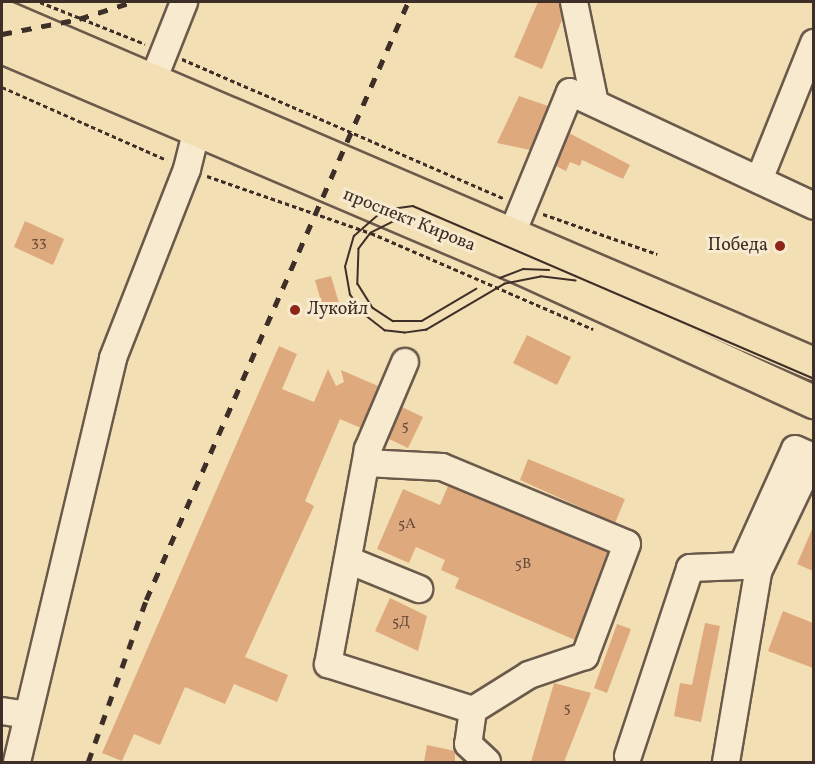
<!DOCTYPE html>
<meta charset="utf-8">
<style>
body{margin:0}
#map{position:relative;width:815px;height:764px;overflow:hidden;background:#f2dfb4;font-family:Vollkorn,serif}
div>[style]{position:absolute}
.building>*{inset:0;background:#dfa97e}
.path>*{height:3px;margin-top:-1.5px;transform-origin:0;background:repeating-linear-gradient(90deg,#3e2e28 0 4.5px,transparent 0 7.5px)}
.roads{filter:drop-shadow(2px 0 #6b5a4b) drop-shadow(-2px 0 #6b5a4b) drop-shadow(0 2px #6b5a4b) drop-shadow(0 -2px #6b5a4b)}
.minor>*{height:26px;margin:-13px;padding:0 13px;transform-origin:13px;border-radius:13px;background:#f7eace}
.major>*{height:32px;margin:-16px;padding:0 16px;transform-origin:16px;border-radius:16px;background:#f2dfb4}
.tram>*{height:1.5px;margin:-0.75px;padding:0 0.75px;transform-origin:0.75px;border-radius:0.75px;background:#3e2e28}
.rail>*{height:4.5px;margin-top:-2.25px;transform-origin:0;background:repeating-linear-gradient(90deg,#3e2e28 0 10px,transparent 0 20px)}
.dots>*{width:16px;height:16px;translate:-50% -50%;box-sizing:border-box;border:3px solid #f7eace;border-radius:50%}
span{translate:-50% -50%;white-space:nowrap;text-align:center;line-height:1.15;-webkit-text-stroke:6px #f7eace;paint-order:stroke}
.number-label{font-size:15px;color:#664d3e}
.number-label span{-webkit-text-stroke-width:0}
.street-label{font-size:18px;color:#3e2e28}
.poi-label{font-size:18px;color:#3e2e28}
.right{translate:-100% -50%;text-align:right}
.left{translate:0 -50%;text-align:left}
.frame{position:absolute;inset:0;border:3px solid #3e2e28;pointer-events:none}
</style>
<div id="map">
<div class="building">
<div style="clip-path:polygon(538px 2px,559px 2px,562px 20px,542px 69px,514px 57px)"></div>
<div style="clip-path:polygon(519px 96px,548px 106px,530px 150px,497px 143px)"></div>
<div style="clip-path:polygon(569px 133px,630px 165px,623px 179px,582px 160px,580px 166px,570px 162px,566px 171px,556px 166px)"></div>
<div style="clip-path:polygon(25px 221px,64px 239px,53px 265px,14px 247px)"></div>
<div style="clip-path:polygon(331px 276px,341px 310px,325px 315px,315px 280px)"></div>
<div style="clip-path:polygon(527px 335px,571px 357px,557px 385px,513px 363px)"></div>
<div style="clip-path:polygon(279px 346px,297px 354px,282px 389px,314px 402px,328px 369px,336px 386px,344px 382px,341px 370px,378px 386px,361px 428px,340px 419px,305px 501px,314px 506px,245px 657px,288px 675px,277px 702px,234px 684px,225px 704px,185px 687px,160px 745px,134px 734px,122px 761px,102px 753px)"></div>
<div style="clip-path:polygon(402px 407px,423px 417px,408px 448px,389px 439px)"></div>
<div style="clip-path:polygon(528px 459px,625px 499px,615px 523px,520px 480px)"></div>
<div style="clip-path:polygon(448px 486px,608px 552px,575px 640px,455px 588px,459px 578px,441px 570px,445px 560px,416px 547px,409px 563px,377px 549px,403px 489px,440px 505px)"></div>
<div style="clip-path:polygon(813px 527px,813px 571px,797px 564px)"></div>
<div style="clip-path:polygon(390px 598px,427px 616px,418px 651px,375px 631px)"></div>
<div style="clip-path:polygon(783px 611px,813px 623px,813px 668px,768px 651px)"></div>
<div style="clip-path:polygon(705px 623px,720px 626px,701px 722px,674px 716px,680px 683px,692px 685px)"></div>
<div style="clip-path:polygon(617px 624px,631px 629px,607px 693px,594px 688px)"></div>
<div style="clip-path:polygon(554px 683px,591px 693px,564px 762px,531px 762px)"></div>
<div style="clip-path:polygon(427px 745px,455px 751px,455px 762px,424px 762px)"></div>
</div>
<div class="path">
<div style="left:40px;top:2px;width:113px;rotate:21.8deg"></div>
<div style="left:182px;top:59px;width:350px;rotate:23.4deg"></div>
<div style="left:2px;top:87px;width:180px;rotate:23.9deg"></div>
<div style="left:207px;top:176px;width:174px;rotate:19.2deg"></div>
<div style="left:371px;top:233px;width:242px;rotate:23.4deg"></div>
<div style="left:543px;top:214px;width:121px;rotate:19.3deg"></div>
</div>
<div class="roads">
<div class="minor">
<div style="left:574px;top:2px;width:103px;rotate:78.3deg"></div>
<div style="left:152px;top:83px;width:87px;rotate:-68.4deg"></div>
<div style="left:759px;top:180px;width:148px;rotate:-68.1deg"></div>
<div style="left:513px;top:231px;width:150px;rotate:-67.7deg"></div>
<div style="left:570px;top:92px;width:269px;rotate:25deg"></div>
<div style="left:405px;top:362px;width:95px;rotate:113deg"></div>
<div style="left:368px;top:449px;width:219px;rotate:100.5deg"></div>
<div style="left:328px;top:664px;width:152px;rotate:17.6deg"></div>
<div style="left:366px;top:463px;width:76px;rotate:3deg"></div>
<div style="left:442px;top:467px;width:200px;rotate:22.6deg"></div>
<div style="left:627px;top:544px;width:120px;rotate:110.6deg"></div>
<div style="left:585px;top:656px;width:59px;rotate:161.3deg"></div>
<div style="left:529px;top:675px;width:66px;rotate:148deg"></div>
<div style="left:473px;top:710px;width:34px;rotate:98deg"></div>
<div style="left:468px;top:744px;width:26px;rotate:43deg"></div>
<div style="left:348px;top:560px;width:77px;rotate:22.2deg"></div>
<div style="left:2px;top:711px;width:25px;rotate:9deg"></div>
<div style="left:628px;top:756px;width:198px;rotate:-71.7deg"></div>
<div style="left:690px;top:568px;width:52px;rotate:-2.2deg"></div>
<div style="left:742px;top:566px;width:128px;rotate:-65.6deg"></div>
<div style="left:795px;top:449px;width:20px;rotate:24deg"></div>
<div style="left:17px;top:762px;width:415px;rotate:-76.6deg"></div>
<div style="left:113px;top:358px;width:203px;rotate:-68.6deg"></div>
<div style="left:187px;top:169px;width:38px;rotate:-76deg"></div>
<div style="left:726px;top:762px;width:193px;rotate:-80.4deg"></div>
<div style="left:758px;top:572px;width:130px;rotate:-64.4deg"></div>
</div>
<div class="major">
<div style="left:2px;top:16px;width:883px;rotate:23.2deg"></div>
<div style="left:2px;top:47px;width:566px;rotate:23.08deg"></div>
<div style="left:523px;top:269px;width:320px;rotate:24.6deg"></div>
</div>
</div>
<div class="tram">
<div style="left:409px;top:214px;width:42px;rotate:153.4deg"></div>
<div style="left:371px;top:233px;width:20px;rotate:127deg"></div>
<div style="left:359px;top:249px;width:35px;rotate:92deg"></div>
<div style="left:358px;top:284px;width:28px;rotate:58deg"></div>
<div style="left:373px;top:308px;width:24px;rotate:33deg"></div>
<div style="left:393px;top:321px;width:29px"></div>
<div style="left:422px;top:321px;width:63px;rotate:-30.7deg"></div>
<div style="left:500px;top:278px;width:25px;rotate:-21deg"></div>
<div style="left:523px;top:269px;width:26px;rotate:2deg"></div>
<div style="left:576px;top:281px;width:35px;rotate:-173deg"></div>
<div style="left:541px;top:277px;width:37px;rotate:169deg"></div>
<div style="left:505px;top:284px;width:91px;rotate:149.5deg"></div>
<div style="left:427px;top:330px;width:22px;rotate:172deg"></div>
<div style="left:405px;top:333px;width:20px;rotate:-174deg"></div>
<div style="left:385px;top:331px;width:28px;rotate:-142deg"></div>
<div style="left:363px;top:314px;width:23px;rotate:-124deg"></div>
<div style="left:350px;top:295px;width:28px;rotate:-100deg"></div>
<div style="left:345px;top:267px;width:32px;rotate:-74deg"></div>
<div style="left:354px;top:236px;width:40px;rotate:-41deg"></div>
<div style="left:384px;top:210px;width:29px;rotate:-8deg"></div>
<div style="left:413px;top:206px;width:437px;rotate:23.3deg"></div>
</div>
<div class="rail">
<div style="left:2px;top:34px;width:78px;rotate:-11deg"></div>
<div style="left:79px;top:19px;width:56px;rotate:-17.8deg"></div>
<div style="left:88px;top:762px;width:172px;rotate:-70.3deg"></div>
<div style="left:146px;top:600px;width:653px;rotate:-66.34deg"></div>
</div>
<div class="dots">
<div style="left:780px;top:246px;background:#8f2418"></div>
<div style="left:295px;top:310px;background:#8f2418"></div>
</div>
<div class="number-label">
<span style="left:39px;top:243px">33</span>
<span style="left:405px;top:427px">5</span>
<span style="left:407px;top:525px">5А</span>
<span style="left:523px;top:565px">5В</span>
<span style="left:401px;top:623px">5Д</span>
<span style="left:567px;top:709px">5</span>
</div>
<div class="street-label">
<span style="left:409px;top:221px;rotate:22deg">проспект Кирова</span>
</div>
<div class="poi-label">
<span class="right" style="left:768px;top:246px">Победа</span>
<span class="left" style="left:307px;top:310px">Лукойл</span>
</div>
<div class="frame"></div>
</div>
